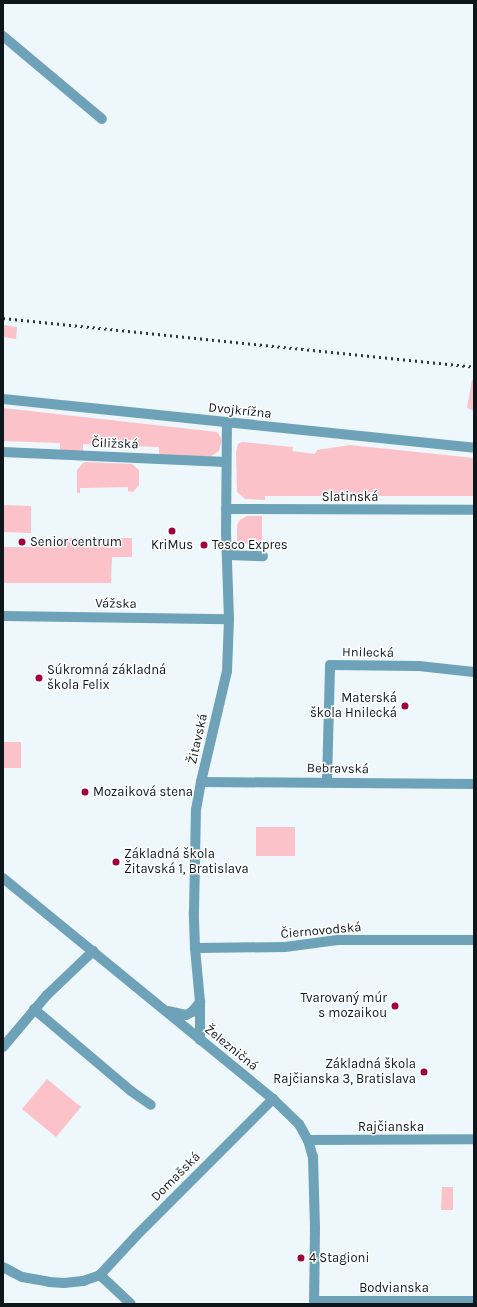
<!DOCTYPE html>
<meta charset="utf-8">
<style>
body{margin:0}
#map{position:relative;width:477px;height:1307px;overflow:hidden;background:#edf7fc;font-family:Karla,sans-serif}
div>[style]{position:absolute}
.green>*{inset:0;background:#fcc2c9}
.minor>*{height:10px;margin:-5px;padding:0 5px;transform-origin:5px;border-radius:5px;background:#6ea2b9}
.rail>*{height:3px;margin-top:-1.5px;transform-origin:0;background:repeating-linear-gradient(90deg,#2d363a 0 2px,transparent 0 6px)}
.dots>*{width:11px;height:11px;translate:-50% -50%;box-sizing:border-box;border:2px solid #fff;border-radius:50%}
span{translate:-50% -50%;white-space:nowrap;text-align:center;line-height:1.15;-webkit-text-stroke:3px #fff;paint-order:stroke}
.street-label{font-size:13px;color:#0d161a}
.poi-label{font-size:13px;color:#0d161a}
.left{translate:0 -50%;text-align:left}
.right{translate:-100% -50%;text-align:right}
.frame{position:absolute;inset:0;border:4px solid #0d161a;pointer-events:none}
</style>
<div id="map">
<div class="green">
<div style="clip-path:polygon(3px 325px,17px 327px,16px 339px,3px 337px)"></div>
<div style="clip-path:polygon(472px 380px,474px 381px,474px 411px,467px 408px)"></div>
<div style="clip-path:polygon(3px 408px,217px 432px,222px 439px,219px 451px,210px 457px,159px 455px,159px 447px,83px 444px,83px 452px,60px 451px,60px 443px,3px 441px)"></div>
<div style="clip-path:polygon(242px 442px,293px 447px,292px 451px,315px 454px,317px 450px,350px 445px,474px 458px,474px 496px,265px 496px,265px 500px,245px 499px,237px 492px,236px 452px,238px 444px)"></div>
<div style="clip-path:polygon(86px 462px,132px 464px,139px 470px,139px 485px,133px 492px,128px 491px,128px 487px,85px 488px,80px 488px,80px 493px,77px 493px,77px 470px,83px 463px)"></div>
<div style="clip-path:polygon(3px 505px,31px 506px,31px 533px,3px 532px)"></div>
<div style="clip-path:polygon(247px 516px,262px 516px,262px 543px,240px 544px,237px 541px,237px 525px,240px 520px)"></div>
<div style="clip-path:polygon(59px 538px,132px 538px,132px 557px,112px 557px,111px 583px,3px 583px,3px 547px,33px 547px)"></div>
<div style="clip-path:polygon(3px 742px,21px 742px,21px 768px,3px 768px)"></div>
<div style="clip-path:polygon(256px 827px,295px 827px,295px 856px,256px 856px)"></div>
<div style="clip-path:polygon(47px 1079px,81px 1107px,56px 1137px,22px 1109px)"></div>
<div style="clip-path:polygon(442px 1187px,453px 1187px,453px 1210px,441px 1210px)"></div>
</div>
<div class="minor">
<div style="left:3px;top:36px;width:129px;rotate:40deg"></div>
<div style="left:3px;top:399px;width:474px;rotate:5.9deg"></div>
<div style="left:3px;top:452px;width:223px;rotate:2.6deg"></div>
<div style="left:226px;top:509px;width:248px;rotate:0.2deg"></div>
<div style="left:228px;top:555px;width:35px;rotate:2deg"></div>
<div style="left:3px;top:616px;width:226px;rotate:0.8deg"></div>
<div style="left:201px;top:782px;width:273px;rotate:0.4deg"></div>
<div style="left:327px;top:782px;width:117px;rotate:-88.5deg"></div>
<div style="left:330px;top:665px;width:89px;rotate:0.6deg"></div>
<div style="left:419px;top:666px;width:55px;rotate:6.2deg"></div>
<div style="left:3px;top:878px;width:349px;rotate:39.3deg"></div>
<div style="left:273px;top:1099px;width:36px;rotate:44deg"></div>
<div style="left:299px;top:1124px;width:18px;rotate:61deg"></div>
<div style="left:308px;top:1140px;width:18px;rotate:74deg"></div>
<div style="left:313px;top:1157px;width:70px;rotate:88.4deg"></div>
<div style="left:315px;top:1227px;width:77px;rotate:90.7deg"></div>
<div style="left:195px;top:948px;width:90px;rotate:-0.6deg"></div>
<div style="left:285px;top:947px;width:53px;rotate:-7.5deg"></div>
<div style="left:338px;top:940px;width:136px"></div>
<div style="left:34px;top:1009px;width:127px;rotate:40.2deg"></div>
<div style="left:131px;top:1091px;width:24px;rotate:35deg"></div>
<div style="left:169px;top:1011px;width:17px;rotate:13deg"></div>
<div style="left:186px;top:1015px;width:7px;rotate:-27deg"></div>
<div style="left:192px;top:1012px;width:13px;rotate:-51deg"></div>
<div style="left:200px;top:1040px;width:38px;rotate:-90deg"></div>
<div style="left:200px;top:1002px;width:54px;rotate:-95.3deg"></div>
<div style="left:195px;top:948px;width:36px;rotate:-92deg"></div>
<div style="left:194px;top:912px;width:102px;rotate:-88.9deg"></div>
<div style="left:196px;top:810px;width:28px;rotate:-80deg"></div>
<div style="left:201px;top:782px;width:114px;rotate:-76.8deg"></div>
<div style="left:227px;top:671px;width:52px;rotate:-87.8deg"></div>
<div style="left:229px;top:619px;width:85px;rotate:-92deg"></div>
<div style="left:226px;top:534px;width:111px;rotate:-89.5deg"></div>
<div style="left:3px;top:1047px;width:68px;rotate:-49.8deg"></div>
<div style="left:47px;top:995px;width:64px;rotate:-43.7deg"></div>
<div style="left:308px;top:1140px;width:166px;rotate:-0.3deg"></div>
<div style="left:3px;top:1267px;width:21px;rotate:28deg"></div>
<div style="left:22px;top:1277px;width:27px;rotate:10deg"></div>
<div style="left:49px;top:1282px;width:15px;rotate:4deg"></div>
<div style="left:64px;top:1283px;width:19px;rotate:-6deg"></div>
<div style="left:83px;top:1281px;width:18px;rotate:-19deg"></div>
<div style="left:100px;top:1275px;width:53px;rotate:-47.3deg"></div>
<div style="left:136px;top:1236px;width:194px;rotate:-45deg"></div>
<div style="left:100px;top:1275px;width:42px;rotate:43.1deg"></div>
<div style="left:314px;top:1301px;width:160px"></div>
</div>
<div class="rail">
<div style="left:3px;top:318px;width:474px;rotate:5.9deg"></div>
</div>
<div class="dots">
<div style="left:172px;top:531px;background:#a0013e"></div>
<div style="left:22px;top:542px;background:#a0013e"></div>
<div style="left:204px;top:545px;background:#a0013e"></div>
<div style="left:39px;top:678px;background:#a0013e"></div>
<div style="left:405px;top:706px;background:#a0013e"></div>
<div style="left:85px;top:792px;background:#a0013e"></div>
<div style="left:116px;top:862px;background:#a0013e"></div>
<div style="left:395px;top:1006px;background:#a0013e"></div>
<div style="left:424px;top:1072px;background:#a0013e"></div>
<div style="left:301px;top:1258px;background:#a0013e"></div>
</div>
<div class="street-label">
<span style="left:240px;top:411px;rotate:6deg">Dvojkrížna</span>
<span style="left:115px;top:444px;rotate:2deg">Čiližská</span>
<span style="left:350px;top:497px">Slatinská</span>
<span style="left:116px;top:604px;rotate:1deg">Vážska</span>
<span style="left:368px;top:653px;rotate:1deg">Hnilecká</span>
<span style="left:198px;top:739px;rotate:-77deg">Žitavská</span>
<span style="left:338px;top:769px;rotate:1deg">Bebravská</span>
<span style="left:321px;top:931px;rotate:-5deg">Čiernovodská</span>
<span style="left:231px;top:1048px;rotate:39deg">Železničná</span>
<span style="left:391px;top:1127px">Rajčianska</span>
<span style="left:176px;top:1177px;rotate:-45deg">Domašská</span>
<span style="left:394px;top:1288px">Bodvianska</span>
</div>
<div class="poi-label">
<span class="left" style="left:30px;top:542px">Senior centrum</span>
<span style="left:172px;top:545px">KriMus</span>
<span class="left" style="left:212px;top:545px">Tesco Expres</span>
<span class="left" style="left:47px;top:678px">Súkromná základná<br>škola Felix</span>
<span class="right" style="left:397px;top:706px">Materská<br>škola Hnilecká</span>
<span class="left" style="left:93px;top:792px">Mozaiková stena</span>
<span class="left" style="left:124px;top:862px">Základná škola<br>Žitavská 1, Bratislava</span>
<span class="right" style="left:387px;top:1006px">Tvarovaný múr<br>s mozaikou</span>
<span class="right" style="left:416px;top:1072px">Základná škola<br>Rajčianska 3, Bratislava</span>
<span class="left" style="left:309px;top:1258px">4 Stagioni</span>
</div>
<div class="frame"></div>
</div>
